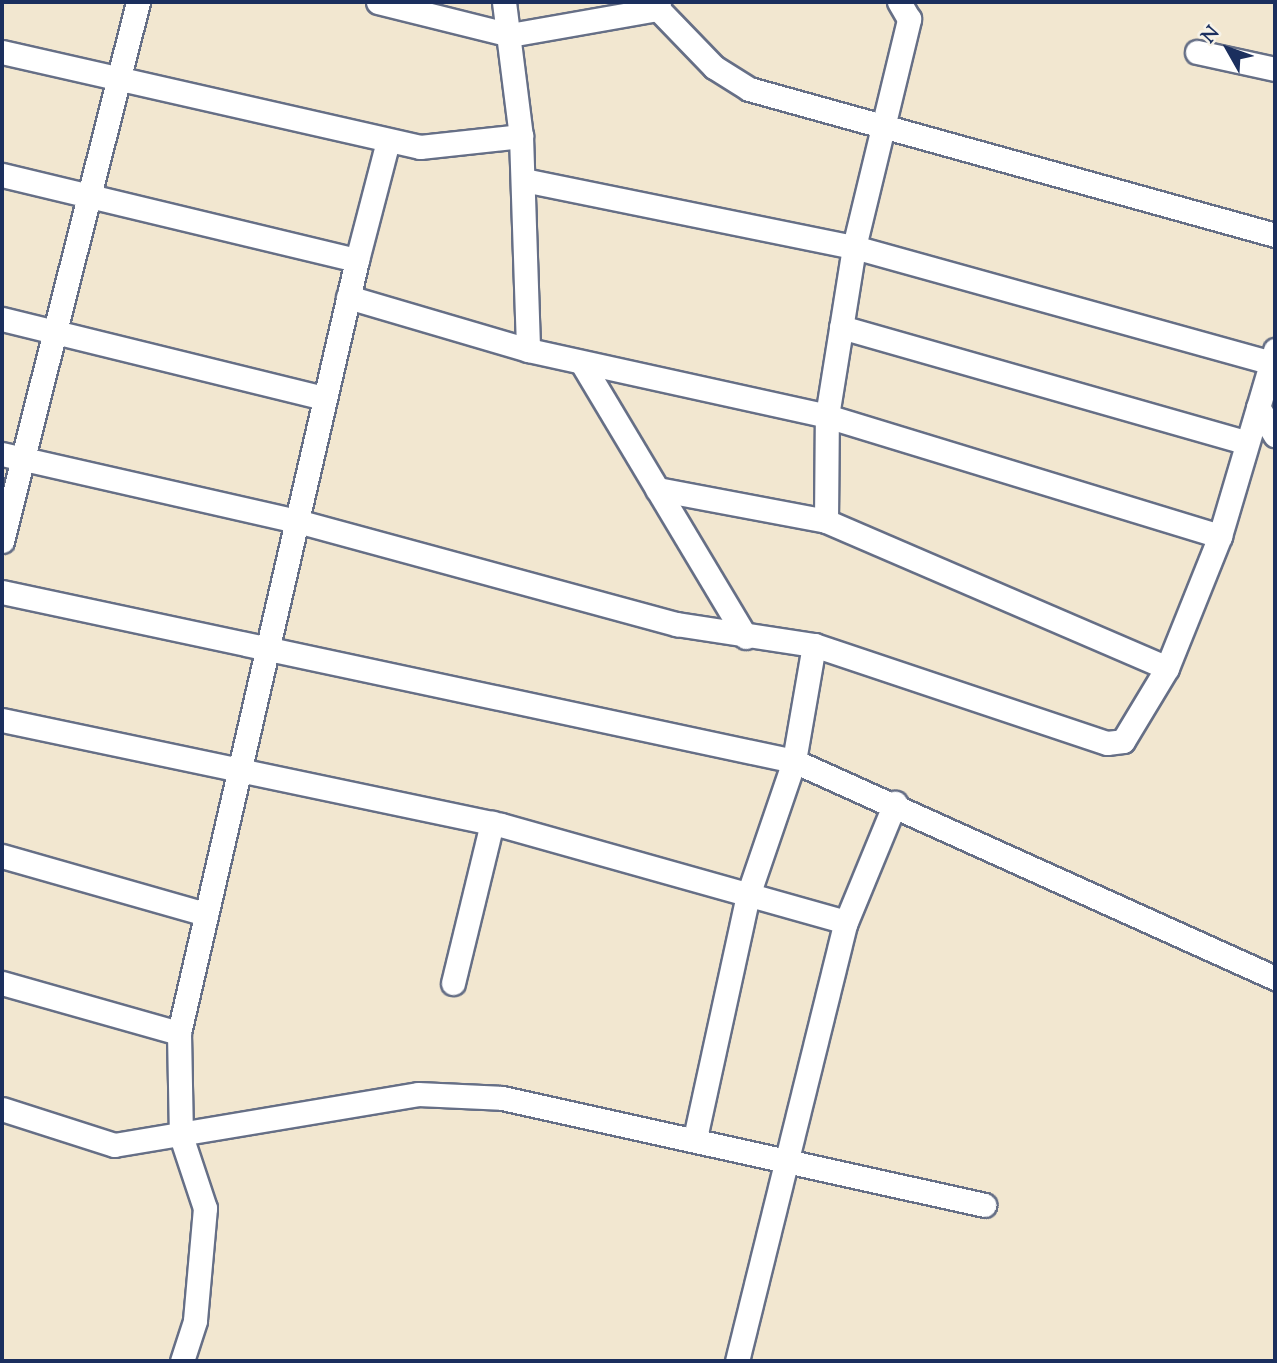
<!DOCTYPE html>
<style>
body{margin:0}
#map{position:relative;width:1277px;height:1363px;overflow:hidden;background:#f2e7d0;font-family:"Sorts Mill Goudy",serif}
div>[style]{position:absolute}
.roads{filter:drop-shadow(2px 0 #666f86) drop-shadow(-2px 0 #666f86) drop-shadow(0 2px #666f86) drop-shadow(0 -2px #666f86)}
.minor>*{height:23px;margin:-11.5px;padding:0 11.5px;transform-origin:11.5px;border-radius:11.5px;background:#fff}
span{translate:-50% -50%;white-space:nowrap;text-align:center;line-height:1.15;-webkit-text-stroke:7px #f7f3e8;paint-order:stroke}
.frame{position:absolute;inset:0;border:4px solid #1b2f5e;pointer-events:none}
.north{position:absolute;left:1193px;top:14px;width:70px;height:70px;-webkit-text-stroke:5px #f7f3e8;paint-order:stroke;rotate:310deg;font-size:19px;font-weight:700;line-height:28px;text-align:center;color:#1b2f5e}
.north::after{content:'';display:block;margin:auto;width:24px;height:32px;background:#1b2f5e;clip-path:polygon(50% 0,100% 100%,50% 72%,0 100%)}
</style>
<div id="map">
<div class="roads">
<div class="minor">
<div style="left:378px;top:2px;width:136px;rotate:14deg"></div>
<div style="left:510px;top:35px;width:150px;rotate:-10deg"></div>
<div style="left:658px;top:9px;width:7px;rotate:-82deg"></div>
<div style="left:504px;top:2px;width:135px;rotate:82.8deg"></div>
<div style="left:521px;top:136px;width:214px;rotate:88.1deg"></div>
<div style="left:528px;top:350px;width:306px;rotate:12.4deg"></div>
<div style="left:827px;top:416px;width:411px;rotate:17deg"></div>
<div style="left:658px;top:9px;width:81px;rotate:46deg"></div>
<div style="left:714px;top:67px;width:41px;rotate:32.2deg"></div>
<div style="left:749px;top:89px;width:546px;rotate:15.51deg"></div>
<div style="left:2px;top:52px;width:429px;rotate:12.8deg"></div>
<div style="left:420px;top:147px;width:102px;rotate:-6.2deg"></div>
<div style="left:1197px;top:52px;width:80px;rotate:12.3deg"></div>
<div style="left:2px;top:175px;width:365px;rotate:13.5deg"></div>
<div style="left:357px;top:260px;width:793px;rotate:102.97deg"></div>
<div style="left:179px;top:1033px;width:103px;rotate:88.9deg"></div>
<div style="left:181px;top:1136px;width:76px;rotate:71.6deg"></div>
<div style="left:205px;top:1208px;width:113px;rotate:95.1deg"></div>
<div style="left:195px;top:1321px;width:42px;rotate:108deg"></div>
<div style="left:524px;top:180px;width:337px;rotate:11.5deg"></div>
<div style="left:854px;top:247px;width:433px;rotate:15.5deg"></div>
<div style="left:357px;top:260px;width:123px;rotate:-75.4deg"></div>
<div style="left:348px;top:297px;width:188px;rotate:16.4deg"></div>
<div style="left:2px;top:319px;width:332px;rotate:13.8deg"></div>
<div style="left:841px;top:327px;width:422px;rotate:15.9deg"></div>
<div style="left:583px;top:365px;width:317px;rotate:59.1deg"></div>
<div style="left:1258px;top:407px;width:33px;rotate:59deg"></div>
<div style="left:2px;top:454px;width:303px;rotate:12.8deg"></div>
<div style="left:297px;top:521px;width:394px;rotate:15.2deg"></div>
<div style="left:677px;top:624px;width:139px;rotate:8.7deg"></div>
<div style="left:814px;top:645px;width:118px;rotate:99.8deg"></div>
<div style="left:794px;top:761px;width:142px;rotate:108.9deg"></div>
<div style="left:748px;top:895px;width:250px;rotate:102.3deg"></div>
<div style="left:657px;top:489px;width:172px;rotate:10.7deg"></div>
<div style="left:826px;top:521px;width:371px;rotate:23.3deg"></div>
<div style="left:826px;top:521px;width:105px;rotate:-89.5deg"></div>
<div style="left:827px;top:416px;width:171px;rotate:-80.9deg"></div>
<div style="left:854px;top:247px;width:235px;rotate:-76.4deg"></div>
<div style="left:909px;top:19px;width:20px;rotate:-120deg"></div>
<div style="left:2px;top:541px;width:556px;rotate:-75.84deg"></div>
<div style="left:2px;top:592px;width:810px;rotate:12.05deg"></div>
<div style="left:794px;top:761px;width:528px;rotate:24.28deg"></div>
<div style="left:814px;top:645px;width:309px;rotate:18.5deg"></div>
<div style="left:1107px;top:743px;width:16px;rotate:-7deg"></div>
<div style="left:1123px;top:741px;width:85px;rotate:-58.9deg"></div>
<div style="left:1167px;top:668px;width:142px;rotate:-68.1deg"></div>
<div style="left:1220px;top:536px;width:194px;rotate:-73.5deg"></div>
<div style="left:2px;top:720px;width:510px;rotate:11.88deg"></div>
<div style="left:501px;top:825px;width:358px;rotate:15.7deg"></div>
<div style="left:2px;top:856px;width:212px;rotate:15.9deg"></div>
<div style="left:2px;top:983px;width:184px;rotate:15.8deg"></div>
<div style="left:453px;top:983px;width:165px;rotate:-76.3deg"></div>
<div style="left:2px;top:1109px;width:118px;rotate:17.8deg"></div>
<div style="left:114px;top:1145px;width:308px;rotate:-9.5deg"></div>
<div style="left:418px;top:1094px;width:84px;rotate:2.7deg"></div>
<div style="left:502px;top:1098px;width:494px;rotate:12.5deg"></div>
<div style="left:737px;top:1361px;width:452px;rotate:-76.1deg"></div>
<div style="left:846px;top:922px;width:129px;rotate:-67.6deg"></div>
</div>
</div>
<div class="frame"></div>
<div class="north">N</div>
</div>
